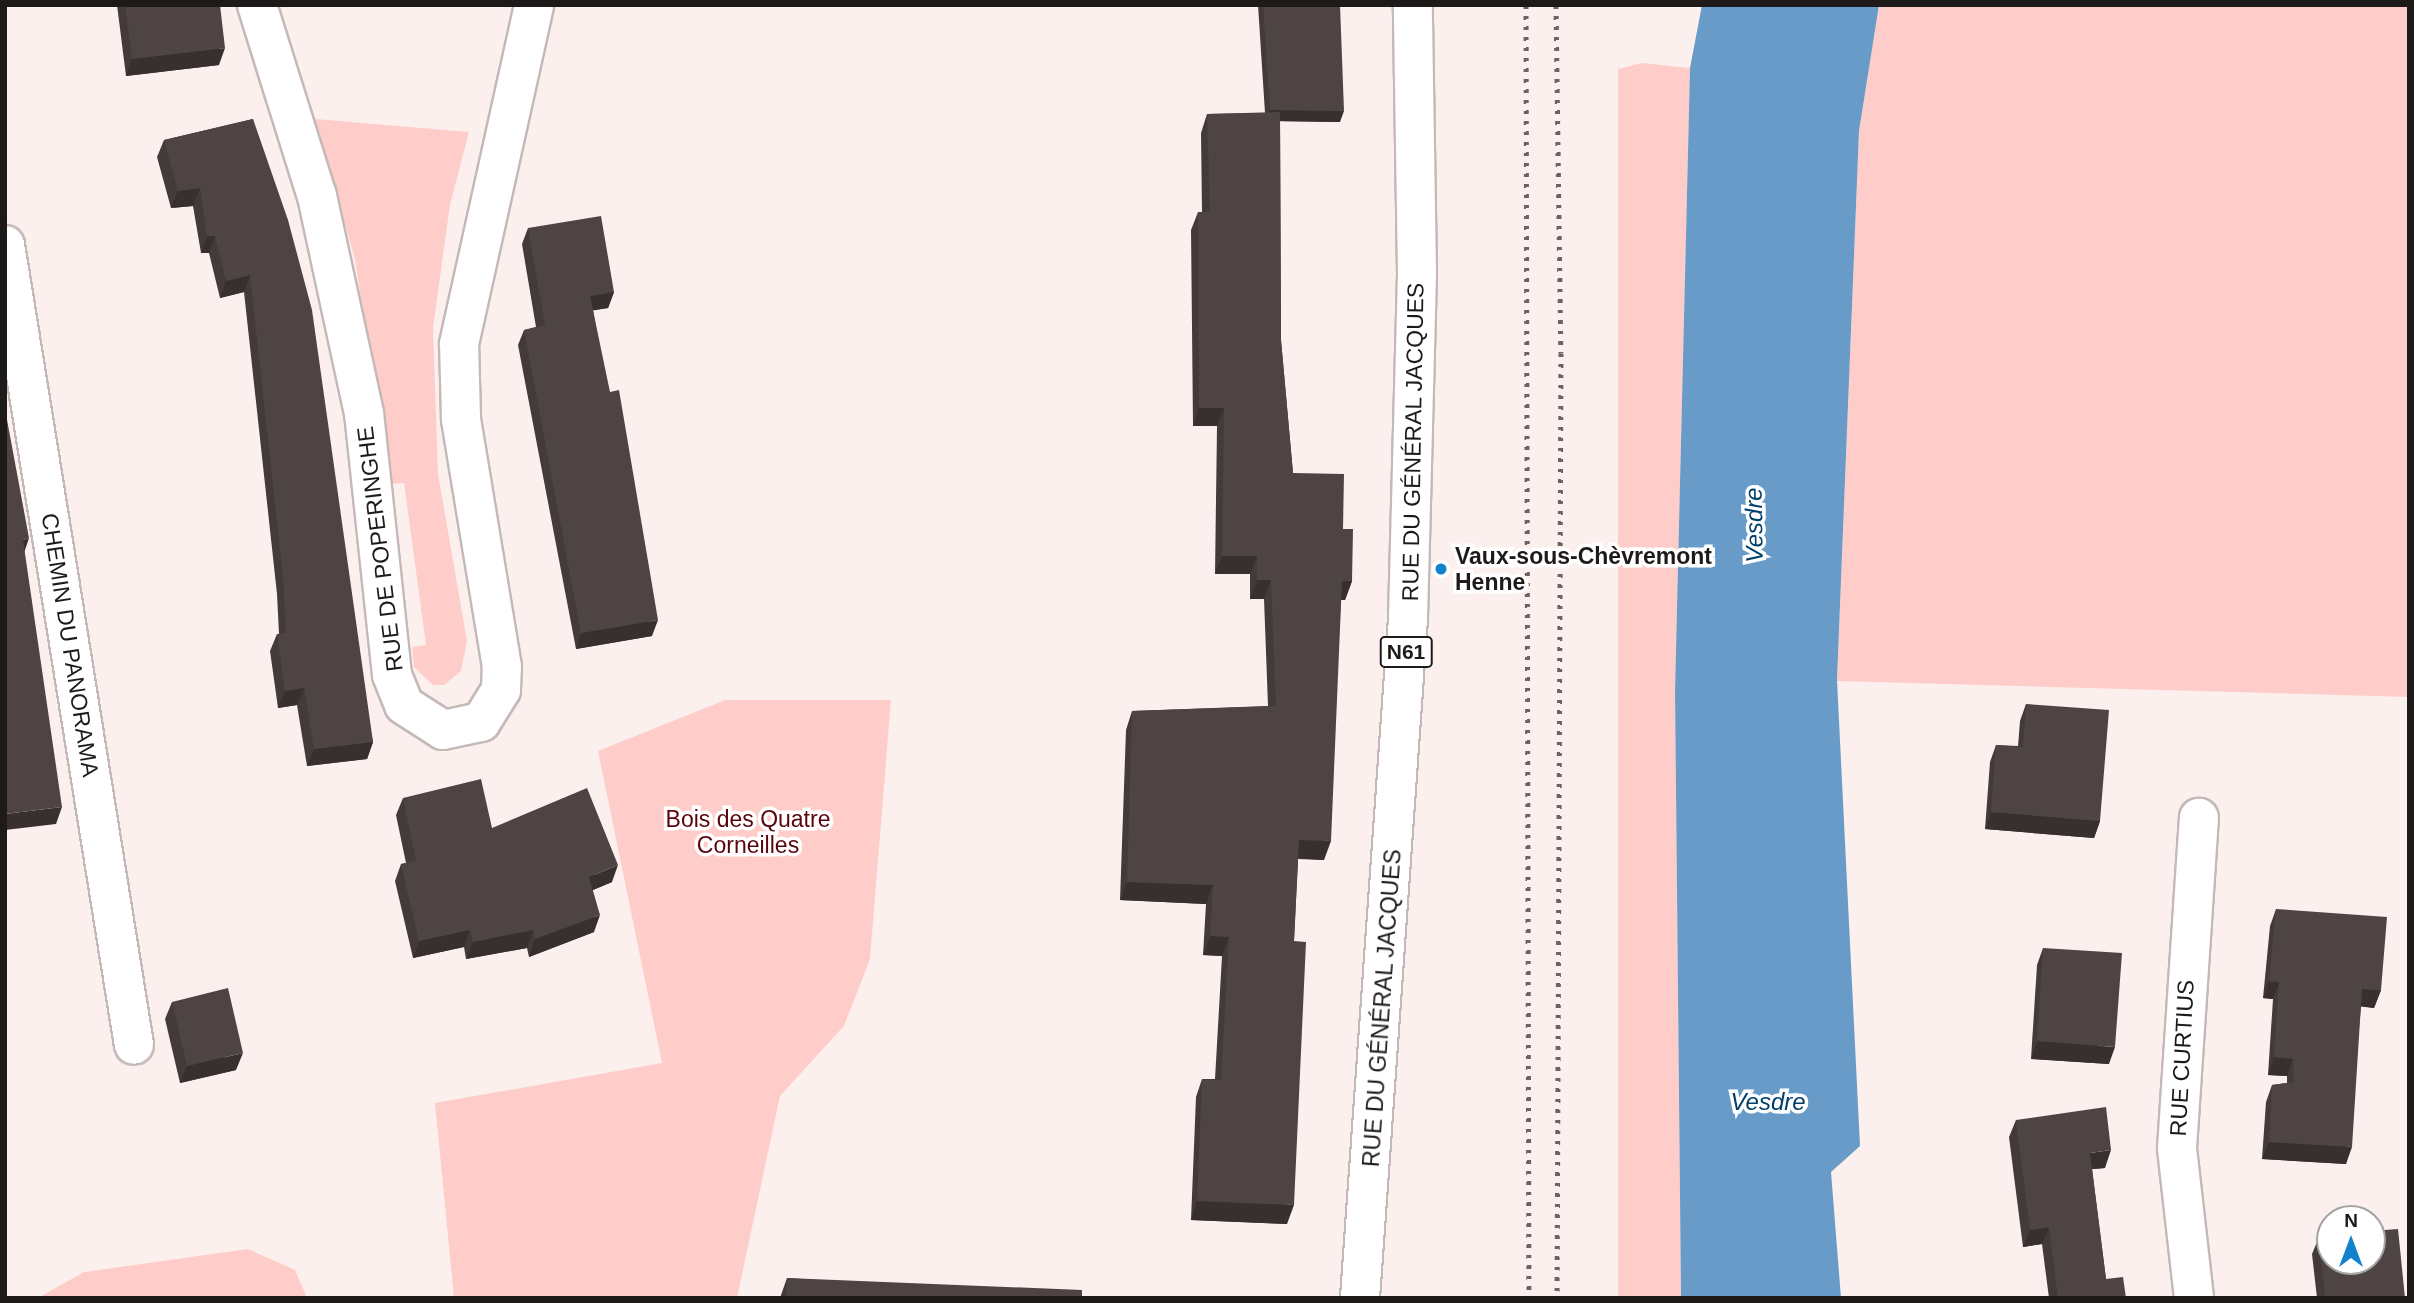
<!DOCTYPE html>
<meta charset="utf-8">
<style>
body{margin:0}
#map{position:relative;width:2414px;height:1303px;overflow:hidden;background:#fcf0ee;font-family:Arial,sans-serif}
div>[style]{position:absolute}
.green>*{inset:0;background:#ffcdc9}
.water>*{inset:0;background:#689bc7}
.roads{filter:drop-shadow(2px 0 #c5b9b8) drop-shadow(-2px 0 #c5b9b8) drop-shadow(0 2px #c5b9b8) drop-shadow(0 -2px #c5b9b8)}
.minor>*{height:38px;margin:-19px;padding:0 19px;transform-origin:19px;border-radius:19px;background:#fff}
.major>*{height:38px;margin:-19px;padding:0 19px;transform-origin:19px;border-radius:19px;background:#fff}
.rail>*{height:5px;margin-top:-2.5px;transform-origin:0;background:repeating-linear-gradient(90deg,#6b6463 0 3.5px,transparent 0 10.5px)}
.wall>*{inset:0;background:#433a3a}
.shaded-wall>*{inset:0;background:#37302f}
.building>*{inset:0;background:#4e4443}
.dots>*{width:19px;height:19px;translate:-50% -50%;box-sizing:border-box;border:4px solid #fff;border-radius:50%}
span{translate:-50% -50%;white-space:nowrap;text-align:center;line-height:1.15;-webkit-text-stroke:7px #fff;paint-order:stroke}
.shield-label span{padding:2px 5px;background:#fff;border:2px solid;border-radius:5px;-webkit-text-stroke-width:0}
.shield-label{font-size:21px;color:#1e1a19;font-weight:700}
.street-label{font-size:23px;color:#1e1a19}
.poi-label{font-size:23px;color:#1e1a19;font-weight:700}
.left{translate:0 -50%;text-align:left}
.park-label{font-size:23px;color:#5a050e}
.water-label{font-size:24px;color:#003f69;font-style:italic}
.frame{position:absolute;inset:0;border:7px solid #1e1a19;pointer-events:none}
.north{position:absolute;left:2316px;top:1205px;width:70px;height:70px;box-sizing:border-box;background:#fff;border:2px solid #a5a3a3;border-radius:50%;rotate:0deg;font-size:19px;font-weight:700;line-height:28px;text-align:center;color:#1e1a19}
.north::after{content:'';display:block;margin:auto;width:24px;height:32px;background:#1182cb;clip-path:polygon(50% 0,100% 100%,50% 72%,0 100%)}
</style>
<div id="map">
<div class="green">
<div style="clip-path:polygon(1879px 5px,2409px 5px,2409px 697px,1837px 681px,1859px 131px)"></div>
<div style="clip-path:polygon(1642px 63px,1690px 68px,1675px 691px,1681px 1298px,1618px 1298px,1618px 69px)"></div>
<div style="clip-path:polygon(315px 119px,469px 132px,450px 205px,433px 328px,438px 474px,467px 641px,461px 671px,444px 685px,433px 685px,414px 667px,412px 647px,426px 645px,404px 483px,388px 484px,355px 259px)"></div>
<div style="clip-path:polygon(725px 700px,891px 700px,870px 959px,844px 1026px,780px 1096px,737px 1298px,454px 1298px,435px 1103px,662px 1063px,598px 751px)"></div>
<div style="clip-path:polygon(248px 1249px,295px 1270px,307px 1298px,38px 1298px,84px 1272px)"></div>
</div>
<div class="water">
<div style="clip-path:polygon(1702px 5px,1879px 5px,1859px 131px,1837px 680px,1860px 1146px,1831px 1172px,1841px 1298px,1681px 1298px,1675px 691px,1690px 68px)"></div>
</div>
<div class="roads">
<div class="minor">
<div style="left:257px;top:5px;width:200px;rotate:72.6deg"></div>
<div style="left:317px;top:196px;width:222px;rotate:77.8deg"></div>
<div style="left:364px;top:413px;width:263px;rotate:83.9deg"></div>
<div style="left:392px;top:675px;width:32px;rotate:68deg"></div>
<div style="left:404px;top:705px;width:46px;rotate:32.7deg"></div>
<div style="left:443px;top:730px;width:39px;rotate:-12deg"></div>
<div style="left:481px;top:722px;width:38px;rotate:-58deg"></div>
<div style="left:501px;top:690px;width:23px;rotate:-88deg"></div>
<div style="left:502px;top:667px;width:252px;rotate:-99.4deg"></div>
<div style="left:461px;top:418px;width:74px;rotate:-91.5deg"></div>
<div style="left:459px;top:344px;width:347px;rotate:-77.5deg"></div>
<div style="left:5px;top:245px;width:810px;rotate:80.84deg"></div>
<div style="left:2194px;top:1298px;width:151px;rotate:-96.5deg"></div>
<div style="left:2177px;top:1148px;width:331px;rotate:-86.2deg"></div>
</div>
<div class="major">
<div style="left:1360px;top:1298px;width:682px;rotate:-85.96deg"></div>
<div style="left:1408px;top:618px;width:345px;rotate:-88.5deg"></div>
<div style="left:1417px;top:273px;width:268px;rotate:-90.9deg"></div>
</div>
</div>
<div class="rail">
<div style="left:1526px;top:5px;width:1293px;rotate:89.87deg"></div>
<div style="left:1556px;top:5px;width:348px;rotate:89.2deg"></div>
<div style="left:1561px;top:353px;width:945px;rotate:90.24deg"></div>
</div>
<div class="wall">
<div style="clip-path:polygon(117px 5px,220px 5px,219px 65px,126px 76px)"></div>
<div style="clip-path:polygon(1258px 5px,1340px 5px,1340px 122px,1280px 121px,1281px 340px,1293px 473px,1343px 529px,1352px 581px,1345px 600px,1341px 600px,1324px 860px,1298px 859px,1294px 941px,1287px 1224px,1191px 1220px,1196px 1097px,1202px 1079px,1215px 1079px,1222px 956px,1203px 955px,1206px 904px,1120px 900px,1126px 730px,1132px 711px,1268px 706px,1264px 599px,1250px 599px,1250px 574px,1215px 574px,1217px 426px,1193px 426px,1191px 230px,1198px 212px,1202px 212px,1201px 133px,1207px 114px,1265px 113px)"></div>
<div style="clip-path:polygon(253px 119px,373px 742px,367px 759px,307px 766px,297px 705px,278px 708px,270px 651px,277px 634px,279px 634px,277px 594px,244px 292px,220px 298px,209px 253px,201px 253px,193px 206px,171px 208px,157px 157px,164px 140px)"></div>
<div style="clip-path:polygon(528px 228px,614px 292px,608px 308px,593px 310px,652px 636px,576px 649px,518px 345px,524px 330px,536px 327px,522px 244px)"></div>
<div style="clip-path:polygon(2026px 704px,2100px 821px,2094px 838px,1985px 829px,1990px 762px,1996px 745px,2018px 746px,2020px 721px)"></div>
<div style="clip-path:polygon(403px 798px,492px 828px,612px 882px,593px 890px,594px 932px,529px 957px,527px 948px,466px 959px,464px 947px,413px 958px,395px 881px,401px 864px,406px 863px,396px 815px)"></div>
<div style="clip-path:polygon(2276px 909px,2381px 990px,2374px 1008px,2361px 1006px,2346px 1164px,2262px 1159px,2266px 1102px,2272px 1085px,2287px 1083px,2287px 1076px,2268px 1075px,2273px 999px,2263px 998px,2270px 926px)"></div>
<div style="clip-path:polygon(2043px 948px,2109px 1064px,2031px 1059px,2037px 965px)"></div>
<div style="clip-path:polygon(172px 1002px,236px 1070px,180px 1083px,165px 1019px)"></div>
<div style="clip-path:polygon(2016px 1120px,2105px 1168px,2092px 1169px,2106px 1279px,2126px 1298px,2049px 1298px,2042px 1244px,2023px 1247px,2009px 1137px)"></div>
<div style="clip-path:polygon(2319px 1237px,2405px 1298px,2317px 1298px,2312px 1254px)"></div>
<div style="clip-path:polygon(787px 1278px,1082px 1298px,780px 1298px)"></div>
</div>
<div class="shaded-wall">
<div style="clip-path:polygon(225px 48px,219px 65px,126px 76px,132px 59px)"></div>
<div style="clip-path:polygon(1270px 110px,1344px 111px,1340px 122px,1266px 121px)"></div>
<div style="clip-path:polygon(200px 188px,193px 206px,171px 208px,178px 191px)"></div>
<div style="clip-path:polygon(207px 236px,215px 236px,209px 253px,201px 253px)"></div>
<div style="clip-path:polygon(250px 275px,244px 292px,220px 298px,226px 281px)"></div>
<div style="clip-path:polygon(614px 292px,608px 308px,584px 312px,590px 296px)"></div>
<div style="clip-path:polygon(1199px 408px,1224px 408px,1217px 426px,1193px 426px)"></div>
<div style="clip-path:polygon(29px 538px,23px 556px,23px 540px)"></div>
<div style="clip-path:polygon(1222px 556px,1257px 556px,1250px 574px,1215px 574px)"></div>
<div style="clip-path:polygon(1257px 580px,1271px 580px,1264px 599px,1250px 599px)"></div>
<div style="clip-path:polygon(1342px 581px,1352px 581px,1345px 600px,1336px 600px)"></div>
<div style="clip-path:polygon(658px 620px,652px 636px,576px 649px,581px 633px)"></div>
<div style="clip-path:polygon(304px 688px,297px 705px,278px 708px,285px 691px)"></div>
<div style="clip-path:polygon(373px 742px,367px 759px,307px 766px,314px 749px)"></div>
<div style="clip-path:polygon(62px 807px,56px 824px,5px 830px,5px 814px)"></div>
<div style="clip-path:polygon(1991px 812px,2100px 821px,2094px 838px,1985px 829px)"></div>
<div style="clip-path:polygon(1299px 840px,1331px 841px,1324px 860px,1292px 858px)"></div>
<div style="clip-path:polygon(618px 865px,612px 882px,583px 894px,589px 877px)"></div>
<div style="clip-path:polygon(1127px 882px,1213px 885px,1206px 904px,1120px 900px)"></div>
<div style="clip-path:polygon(600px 915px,594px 932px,529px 957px,535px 939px)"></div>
<div style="clip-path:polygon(470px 930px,464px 947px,413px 958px,419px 941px)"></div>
<div style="clip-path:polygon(533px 930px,527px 948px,466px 959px,473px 942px)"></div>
<div style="clip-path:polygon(1210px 936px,1229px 937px,1222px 956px,1203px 955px)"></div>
<div style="clip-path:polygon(2269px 981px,2279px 982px,2273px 999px,2263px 998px)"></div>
<div style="clip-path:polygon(2362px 989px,2381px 990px,2374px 1008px,2356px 1006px)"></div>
<div style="clip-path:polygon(2037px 1041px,2115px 1047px,2109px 1064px,2031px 1059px)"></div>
<div style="clip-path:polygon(243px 1053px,236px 1070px,180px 1083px,187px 1066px)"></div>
<div style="clip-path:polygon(2274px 1057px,2293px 1059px,2287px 1076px,2268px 1075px)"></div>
<div style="clip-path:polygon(2269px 1142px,2352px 1147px,2346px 1164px,2262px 1159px)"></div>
<div style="clip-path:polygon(2111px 1150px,2105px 1168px,2083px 1170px,2090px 1153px)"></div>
<div style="clip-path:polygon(1197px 1201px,1294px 1205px,1287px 1224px,1191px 1220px)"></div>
<div style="clip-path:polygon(2049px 1227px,2042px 1244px,2023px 1247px,2030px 1230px)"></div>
</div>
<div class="building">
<div style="clip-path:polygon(125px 5px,220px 5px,225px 48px,132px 59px)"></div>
<div style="clip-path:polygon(1263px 5px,1340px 5px,1344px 111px,1270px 110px)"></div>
<div style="clip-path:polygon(1280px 112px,1281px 340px,1293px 473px,1344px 474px,1343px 529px,1353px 529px,1352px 581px,1342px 581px,1331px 841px,1299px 840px,1294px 941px,1306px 942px,1294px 1205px,1197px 1201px,1202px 1079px,1221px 1080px,1229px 937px,1210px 936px,1213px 885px,1127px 882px,1132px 711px,1276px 706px,1271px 580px,1257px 580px,1257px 556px,1222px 556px,1224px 408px,1199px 408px,1198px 212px,1210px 212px,1207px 114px)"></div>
<div style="clip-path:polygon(253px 119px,288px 220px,312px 310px,373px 742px,314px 749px,304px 688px,285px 691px,277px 634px,286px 633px,283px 577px,250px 275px,226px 281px,215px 236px,207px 236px,200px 188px,178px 191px,164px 140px)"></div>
<div style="clip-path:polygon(601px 216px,614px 292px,590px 296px,610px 392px,619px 390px,658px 620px,581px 633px,524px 330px,545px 325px,528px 228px)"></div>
<div style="clip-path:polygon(5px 409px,29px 538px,23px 540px,62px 807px,5px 814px)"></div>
<div style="clip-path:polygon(2026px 704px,2109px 710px,2100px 821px,1991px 812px,1996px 745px,2023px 747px)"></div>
<div style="clip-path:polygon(481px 779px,492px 828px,587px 788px,618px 865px,589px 877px,600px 915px,535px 939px,533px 930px,473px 942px,470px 930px,419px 941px,401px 864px,416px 861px,403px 798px)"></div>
<div style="clip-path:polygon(2276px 909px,2387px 917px,2381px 990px,2362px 989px,2352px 1147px,2269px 1142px,2272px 1085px,2294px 1082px,2293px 1059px,2274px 1057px,2279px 982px,2269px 981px)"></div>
<div style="clip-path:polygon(2043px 948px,2122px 953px,2115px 1047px,2037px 1041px)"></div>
<div style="clip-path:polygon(228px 988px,243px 1053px,187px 1066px,172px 1002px)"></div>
<div style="clip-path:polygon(2106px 1107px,2111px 1150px,2090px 1153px,2106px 1279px,2123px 1277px,2126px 1298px,2058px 1298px,2049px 1227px,2030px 1230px,2016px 1120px)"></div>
<div style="clip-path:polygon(2398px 1229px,2405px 1298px,2325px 1298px,2319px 1237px,2330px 1235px,2330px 1261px,2372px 1261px,2372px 1231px)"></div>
<div style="clip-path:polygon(787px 1278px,1082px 1290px,1082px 1298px,786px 1298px)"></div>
</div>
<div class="dots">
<div style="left:1441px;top:569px;background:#1182cb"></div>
</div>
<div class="shield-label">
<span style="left:1406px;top:652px">N61</span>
</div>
<div class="street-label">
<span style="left:1413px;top:442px;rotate:-89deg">RUE DU GÉNÉRAL JACQUES</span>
<span style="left:380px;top:549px;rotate:-97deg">RUE DE POPERINGHE</span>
<span style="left:70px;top:645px;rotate:81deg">CHEMIN DU PANORAMA</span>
<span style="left:1382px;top:1008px;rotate:-86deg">RUE DU GÉNÉRAL JACQUES</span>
<span style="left:2182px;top:1058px;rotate:-87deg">RUE CURTIUS</span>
</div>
<div class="poi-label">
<span class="left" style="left:1455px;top:569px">Vaux-sous-Chèvremont<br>Henne</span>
</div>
<div class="park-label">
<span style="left:748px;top:832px">Bois des Quatre<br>Corneilles</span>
</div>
<div class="water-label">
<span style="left:1754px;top:525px;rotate:-91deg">Vesdre</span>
<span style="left:1768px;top:1102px">Vesdre</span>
</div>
<div class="frame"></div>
<div class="north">N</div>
</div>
